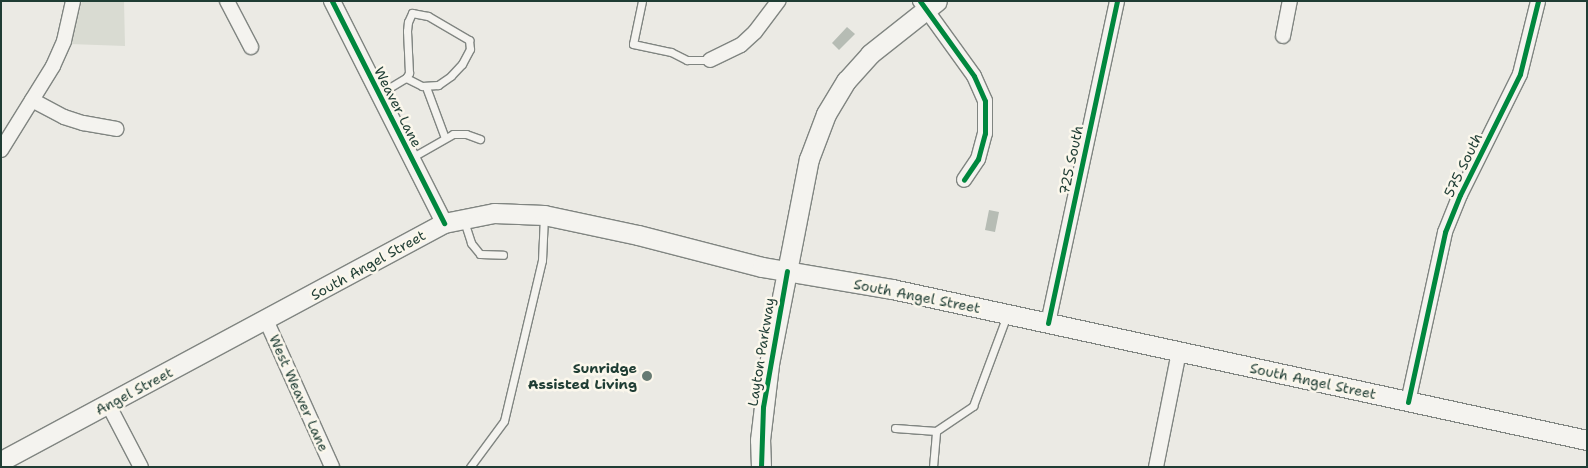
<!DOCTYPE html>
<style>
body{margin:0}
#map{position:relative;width:1588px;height:468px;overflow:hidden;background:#ebeae4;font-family:"Shantell Sans",sans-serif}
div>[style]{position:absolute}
.green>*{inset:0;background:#d9dbd2}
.water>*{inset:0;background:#b6bcb4}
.roads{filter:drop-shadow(1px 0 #808581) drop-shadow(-1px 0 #808581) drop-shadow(0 1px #808581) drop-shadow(0 -1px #808581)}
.service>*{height:7px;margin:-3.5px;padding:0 3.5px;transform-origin:3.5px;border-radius:3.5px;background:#f4f3ef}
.minor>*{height:14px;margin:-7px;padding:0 7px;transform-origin:7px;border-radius:7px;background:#f4f3ef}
.tertiary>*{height:16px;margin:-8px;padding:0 8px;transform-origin:8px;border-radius:8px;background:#f4f3ef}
.secondary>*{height:19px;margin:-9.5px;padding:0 9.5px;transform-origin:9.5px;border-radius:9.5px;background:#f4f3ef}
.cycleway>*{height:5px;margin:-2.5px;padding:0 2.5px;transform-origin:2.5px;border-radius:2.5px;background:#00873e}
.dots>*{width:14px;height:14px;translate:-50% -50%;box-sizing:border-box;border:2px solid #fbf7ec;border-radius:50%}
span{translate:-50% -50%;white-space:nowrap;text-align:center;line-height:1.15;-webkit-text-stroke:5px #fbf7ec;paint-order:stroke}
.street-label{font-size:14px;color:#1f3d34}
.poi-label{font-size:14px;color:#1f3d34;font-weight:700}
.right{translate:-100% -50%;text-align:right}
.frame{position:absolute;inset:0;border:2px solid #1f3d34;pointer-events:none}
</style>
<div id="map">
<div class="green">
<div style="clip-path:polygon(82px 1px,124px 1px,125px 46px,70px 44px)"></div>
</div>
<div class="water">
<div style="clip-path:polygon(847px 27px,855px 34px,839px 50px,832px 43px)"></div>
<div style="clip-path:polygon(989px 210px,999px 212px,995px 232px,985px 230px)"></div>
</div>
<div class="roads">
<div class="service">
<div style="left:642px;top:1px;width:44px;rotate:101.8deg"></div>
<div style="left:633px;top:44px;width:39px;rotate:12deg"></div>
<div style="left:671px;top:52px;width:18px;rotate:27deg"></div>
<div style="left:687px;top:60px;width:23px"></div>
<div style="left:426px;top:87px;width:54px;rotate:69.6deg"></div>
<div style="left:379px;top:94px;width:31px;rotate:-31deg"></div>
<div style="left:406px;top:78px;width:6px;rotate:-59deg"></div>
<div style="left:409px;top:73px;width:42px;rotate:-92.7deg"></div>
<div style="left:407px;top:31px;width:9px;rotate:-84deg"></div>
<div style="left:408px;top:22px;width:10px;rotate:-66deg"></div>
<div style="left:412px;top:13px;width:16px;rotate:11deg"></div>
<div style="left:428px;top:16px;width:48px;rotate:30.3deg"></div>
<div style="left:469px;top:40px;width:9px;rotate:84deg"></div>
<div style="left:470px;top:49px;width:17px;rotate:118deg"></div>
<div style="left:462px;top:64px;width:16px;rotate:133deg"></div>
<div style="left:451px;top:76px;width:16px;rotate:145deg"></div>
<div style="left:438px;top:85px;width:16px;rotate:176deg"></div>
<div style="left:422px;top:86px;width:18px;rotate:-153deg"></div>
<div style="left:411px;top:158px;width:48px;rotate:-29.7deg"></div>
<div style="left:453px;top:134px;width:13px"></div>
<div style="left:466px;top:134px;width:15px;rotate:20deg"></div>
<div style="left:464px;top:221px;width:23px;rotate:72deg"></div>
<div style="left:471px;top:243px;width:14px;rotate:51deg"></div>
<div style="left:480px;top:254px;width:23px;rotate:2deg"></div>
<div style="left:895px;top:428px;width:41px;rotate:4.2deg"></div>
<div style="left:936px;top:431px;width:45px;rotate:-34deg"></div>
<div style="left:973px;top:406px;width:97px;rotate:-69.5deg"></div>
<div style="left:470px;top:467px;width:57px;rotate:-53.5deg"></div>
<div style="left:504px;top:421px;width:165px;rotate:-76.7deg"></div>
<div style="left:542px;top:260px;width:44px;rotate:-87.4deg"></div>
<div style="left:933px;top:467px;width:36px;rotate:-85deg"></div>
</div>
<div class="minor">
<div style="left:227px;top:1px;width:52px;rotate:62.4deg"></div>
<div style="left:920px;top:1px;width:92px;rotate:54.2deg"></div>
<div style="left:974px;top:76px;width:27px;rotate:66deg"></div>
<div style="left:985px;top:101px;width:32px;rotate:90deg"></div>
<div style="left:985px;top:133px;width:27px;rotate:105deg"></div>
<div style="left:978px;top:159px;width:25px;rotate:124deg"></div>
<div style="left:1283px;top:36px;width:36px;rotate:-79deg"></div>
<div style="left:710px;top:60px;width:34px;rotate:-26deg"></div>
<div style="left:741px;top:45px;width:19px;rotate:-43deg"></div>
<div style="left:755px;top:32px;width:39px;rotate:-53deg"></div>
<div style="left:32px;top:100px;width:36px;rotate:28deg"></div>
<div style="left:64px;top:117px;width:20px;rotate:18deg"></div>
<div style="left:83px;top:123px;width:34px;rotate:10deg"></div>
<div style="left:1px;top:150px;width:99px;rotate:-58.2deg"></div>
<div style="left:53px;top:66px;width:27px;rotate:-66deg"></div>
<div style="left:64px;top:41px;width:41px;rotate:-77.3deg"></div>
<div style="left:266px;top:320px;width:161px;rotate:65.8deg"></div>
<div style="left:1048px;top:323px;width:329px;rotate:-77.9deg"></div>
<div style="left:1408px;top:402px;width:174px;rotate:-77.7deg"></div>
<div style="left:1445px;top:232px;width:40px;rotate:-68deg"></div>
<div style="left:1460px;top:195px;width:135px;rotate:-63.6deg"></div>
<div style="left:1520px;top:74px;width:75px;rotate:-76.1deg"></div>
<div style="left:108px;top:404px;width:71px;rotate:62.4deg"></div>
<div style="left:1156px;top:467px;width:117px;rotate:-78.7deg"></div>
</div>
<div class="tertiary">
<div style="left:332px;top:1px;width:249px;rotate:63.2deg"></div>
</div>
<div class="secondary">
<div style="left:1px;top:461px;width:503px;rotate:-28.25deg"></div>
<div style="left:444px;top:223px;width:51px;rotate:-11.3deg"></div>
<div style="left:494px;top:213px;width:50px;rotate:2.3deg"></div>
<div style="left:544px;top:215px;width:96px;rotate:12deg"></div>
<div style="left:638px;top:235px;width:128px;rotate:14.5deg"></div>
<div style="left:762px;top:267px;width:132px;rotate:9.6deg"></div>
<div style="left:892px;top:289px;width:711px;rotate:12.26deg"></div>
<div style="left:761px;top:467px;width:27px;rotate:-92deg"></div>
<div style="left:760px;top:440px;width:77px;rotate:-83.2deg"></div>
<div style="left:769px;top:364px;width:209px;rotate:-79deg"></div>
<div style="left:809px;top:159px;width:48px;rotate:-69.3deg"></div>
<div style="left:826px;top:114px;width:39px;rotate:-59deg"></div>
<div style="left:846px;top:81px;width:36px;rotate:-48deg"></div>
<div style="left:870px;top:54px;width:85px;rotate:-38.3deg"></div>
</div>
</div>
<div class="cycleway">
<div style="left:332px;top:1px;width:249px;rotate:63.2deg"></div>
<div style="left:920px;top:1px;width:92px;rotate:54.2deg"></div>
<div style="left:974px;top:76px;width:27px;rotate:66deg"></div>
<div style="left:985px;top:101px;width:32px;rotate:90deg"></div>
<div style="left:985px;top:133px;width:27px;rotate:105deg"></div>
<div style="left:978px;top:159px;width:25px;rotate:124deg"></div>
<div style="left:1048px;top:323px;width:329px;rotate:-77.9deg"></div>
<div style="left:1408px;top:402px;width:174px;rotate:-77.7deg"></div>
<div style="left:1445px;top:232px;width:40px;rotate:-68deg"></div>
<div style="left:1460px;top:195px;width:135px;rotate:-63.6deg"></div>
<div style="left:1520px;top:74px;width:75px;rotate:-76.1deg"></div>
<div style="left:761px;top:467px;width:60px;rotate:-88.1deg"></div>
<div style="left:763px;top:407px;width:138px;rotate:-80deg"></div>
</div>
<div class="dots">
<div style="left:647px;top:376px;background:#667a72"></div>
</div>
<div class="street-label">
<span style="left:398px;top:107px;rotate:63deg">Weaver Lane</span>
<span style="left:1071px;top:160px;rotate:-78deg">725 South</span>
<span style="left:1463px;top:165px;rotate:-64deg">575 South</span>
<span style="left:368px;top:265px;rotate:-29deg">South Angel Street</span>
<span style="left:917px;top:296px;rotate:11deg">South Angel Street</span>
<span style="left:761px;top:352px;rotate:-81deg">Layton Parkway</span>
<span style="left:1313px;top:381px;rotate:12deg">South Angel Street</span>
<span style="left:134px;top:391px;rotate:-28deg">Angel Street</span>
<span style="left:299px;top:393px;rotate:66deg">West Weaver Lane</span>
</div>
<div class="poi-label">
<span class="right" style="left:637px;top:376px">Sunridge<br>Assisted Living</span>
</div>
<div class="frame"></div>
</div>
